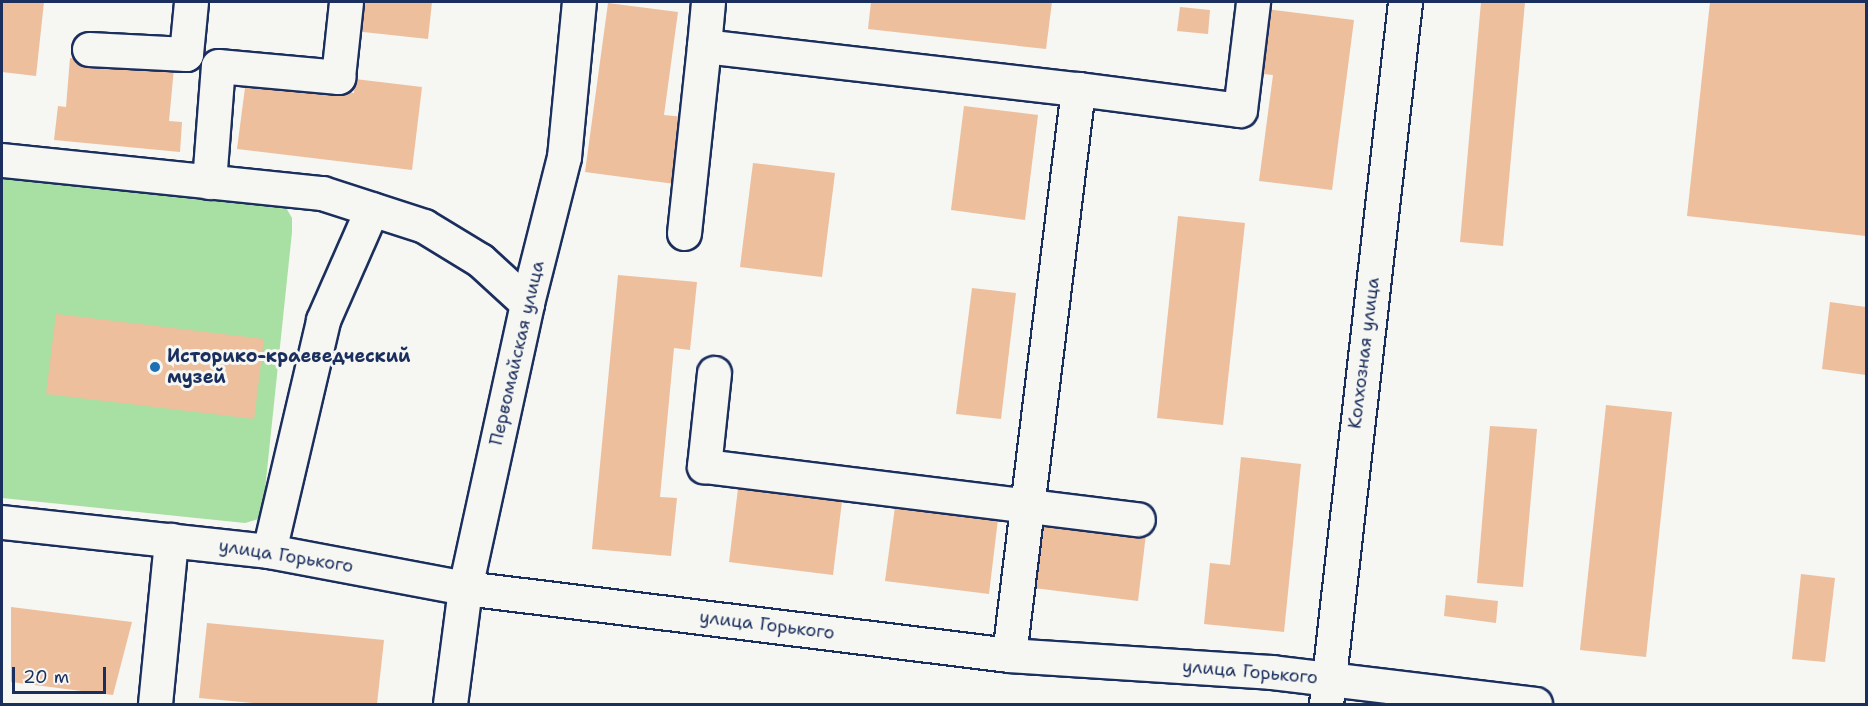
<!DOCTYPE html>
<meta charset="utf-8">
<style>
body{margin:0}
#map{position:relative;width:1868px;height:706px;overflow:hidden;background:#f6f6f2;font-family:"Shantell Sans",sans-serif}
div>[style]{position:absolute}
.green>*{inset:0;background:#a8dfa3}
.building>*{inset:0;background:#edbf9d}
.roads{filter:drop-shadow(2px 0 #1b2f5e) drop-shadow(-2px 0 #1b2f5e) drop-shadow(0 2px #1b2f5e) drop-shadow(0 -2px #1b2f5e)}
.minor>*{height:33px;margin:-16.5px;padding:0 16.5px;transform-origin:16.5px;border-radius:16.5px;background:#f6f6f2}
.dots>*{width:16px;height:16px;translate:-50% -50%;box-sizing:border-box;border:3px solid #f6f6f2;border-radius:50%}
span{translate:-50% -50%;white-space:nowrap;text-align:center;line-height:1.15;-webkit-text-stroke:6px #f6f6f2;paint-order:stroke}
.street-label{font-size:18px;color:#1b2f5e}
.poi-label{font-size:18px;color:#1b2f5e;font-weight:700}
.left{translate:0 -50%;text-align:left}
.frame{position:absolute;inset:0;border:3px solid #1b2f5e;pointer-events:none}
.scale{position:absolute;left:12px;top:667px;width:94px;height:27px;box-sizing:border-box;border:3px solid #1b2f5e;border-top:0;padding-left:8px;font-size:18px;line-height:21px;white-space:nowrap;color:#1b2f5e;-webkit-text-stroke:4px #f6f6f2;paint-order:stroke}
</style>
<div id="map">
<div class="green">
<div style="clip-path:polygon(2px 172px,281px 199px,292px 218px,292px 232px,262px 518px,245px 523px,2px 498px)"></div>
</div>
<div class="building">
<div style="clip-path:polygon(2px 2px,44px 2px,36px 76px,2px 72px)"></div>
<div style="clip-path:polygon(356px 2px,432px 2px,428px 39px,354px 31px)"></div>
<div style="clip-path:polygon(871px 2px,1052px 2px,1046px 49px,868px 29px)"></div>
<div style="clip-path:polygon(1481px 2px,1525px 2px,1503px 246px,1460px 242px)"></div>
<div style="clip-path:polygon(1710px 2px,1866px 2px,1866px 236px,1687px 216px)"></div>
<div style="clip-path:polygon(608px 3px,678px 12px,664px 115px,684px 117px,675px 184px,585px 172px)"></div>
<div style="clip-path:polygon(1180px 7px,1210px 10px,1208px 34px,1177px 31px)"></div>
<div style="clip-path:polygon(1265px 9px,1354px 20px,1332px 190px,1259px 181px,1273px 75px,1256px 73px)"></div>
<div style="clip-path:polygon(70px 58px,174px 68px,169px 121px,182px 122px,180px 152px,54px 140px,58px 106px,66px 107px)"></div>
<div style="clip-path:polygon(355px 79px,422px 87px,412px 170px,237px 149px,246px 80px,354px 93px)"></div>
<div style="clip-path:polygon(964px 106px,1038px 115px,1025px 220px,951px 210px)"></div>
<div style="clip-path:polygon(753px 163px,835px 173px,822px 277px,740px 267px)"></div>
<div style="clip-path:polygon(1178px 216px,1245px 223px,1223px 425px,1157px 418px)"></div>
<div style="clip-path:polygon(618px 275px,697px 282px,690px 350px,674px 348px,660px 497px,677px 498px,671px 556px,592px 549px)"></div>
<div style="clip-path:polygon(972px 288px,1016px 293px,1001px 419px,956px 414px)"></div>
<div style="clip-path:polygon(1830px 302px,1866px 307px,1866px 375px,1822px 369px)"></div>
<div style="clip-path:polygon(56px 314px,264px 339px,254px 419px,46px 394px)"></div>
<div style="clip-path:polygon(1606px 405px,1672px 412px,1646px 657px,1580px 650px)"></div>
<div style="clip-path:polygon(1490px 426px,1537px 429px,1523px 587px,1477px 583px)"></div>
<div style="clip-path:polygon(1241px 457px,1301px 464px,1284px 632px,1204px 624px,1210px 563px,1230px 565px)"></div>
<div style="clip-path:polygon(738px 489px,842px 501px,833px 575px,729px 562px)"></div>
<div style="clip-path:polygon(895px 507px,998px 519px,989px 594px,885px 581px)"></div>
<div style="clip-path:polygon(1042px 522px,1146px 534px,1138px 601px,1034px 588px)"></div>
<div style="clip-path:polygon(1801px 574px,1835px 578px,1825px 662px,1792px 659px)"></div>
<div style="clip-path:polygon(1446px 595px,1498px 601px,1496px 623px,1444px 616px)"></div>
<div style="clip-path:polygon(11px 607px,132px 622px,113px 695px,11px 682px)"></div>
<div style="clip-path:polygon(207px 623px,384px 640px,377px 704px,264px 704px,199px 698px)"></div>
</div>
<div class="roads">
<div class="minor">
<div style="left:704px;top:46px;width:44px;rotate:-84.8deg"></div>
<div style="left:89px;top:49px;width:97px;rotate:3deg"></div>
<div style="left:186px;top:54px;width:52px;rotate:-84.5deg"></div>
<div style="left:1078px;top:89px;width:163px;rotate:7.4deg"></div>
<div style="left:1240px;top:110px;width:109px;rotate:-83.1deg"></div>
<div style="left:2px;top:160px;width:322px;rotate:5.9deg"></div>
<div style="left:322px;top:193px;width:107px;rotate:17.9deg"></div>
<div style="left:424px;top:226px;width:66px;rotate:31.3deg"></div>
<div style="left:480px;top:260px;width:64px;rotate:42.5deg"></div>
<div style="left:209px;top:182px;width:116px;rotate:-85.6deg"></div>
<div style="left:218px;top:66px;width:121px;rotate:5.2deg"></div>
<div style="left:338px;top:77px;width:75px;rotate:-83.9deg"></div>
<div style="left:684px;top:233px;width:188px;rotate:-83.9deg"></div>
<div style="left:704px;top:46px;width:376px;rotate:6.6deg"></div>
<div style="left:1078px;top:89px;width:570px;rotate:96.95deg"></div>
<div style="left:714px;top:373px;width:94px;rotate:96.1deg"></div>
<div style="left:704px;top:466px;width:437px;rotate:7deg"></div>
<div style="left:2px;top:522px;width:269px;rotate:6.2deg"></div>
<div style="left:269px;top:551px;width:199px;rotate:10.7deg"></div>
<div style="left:465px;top:588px;width:548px;rotate:7.02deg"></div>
<div style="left:1009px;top:655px;width:264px;rotate:3.7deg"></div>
<div style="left:1272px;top:672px;width:265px;rotate:6.9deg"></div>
<div style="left:269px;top:551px;width:237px;rotate:-76.8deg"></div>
<div style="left:323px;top:320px;width:121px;rotate:-66.2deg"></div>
<div style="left:155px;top:704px;width:165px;rotate:-84.4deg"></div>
<div style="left:450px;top:704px;width:117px;rotate:-82.6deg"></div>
<div style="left:465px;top:588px;width:292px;rotate:-77.7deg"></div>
<div style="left:527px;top:303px;width:151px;rotate:-75.8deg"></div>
<div style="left:564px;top:157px;width:156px;rotate:-84.5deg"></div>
<div style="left:1326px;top:704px;width:706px;rotate:-83.58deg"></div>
</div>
</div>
<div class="dots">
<div style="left:155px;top:367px;background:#1f6fb2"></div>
</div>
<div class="street-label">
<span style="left:517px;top:353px;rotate:-77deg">Первомайская улица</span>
<span style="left:1364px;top:353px;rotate:-83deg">Колхозная улица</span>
<span style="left:286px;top:556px;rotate:9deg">улица Горького</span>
<span style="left:767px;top:625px;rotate:7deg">улица Горького</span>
<span style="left:1250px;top:672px;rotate:5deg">улица Горького</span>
</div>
<div class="poi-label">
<span class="left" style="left:167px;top:367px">Историко-краеведческий<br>музей</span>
</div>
<div class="frame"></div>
<div class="scale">20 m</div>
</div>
